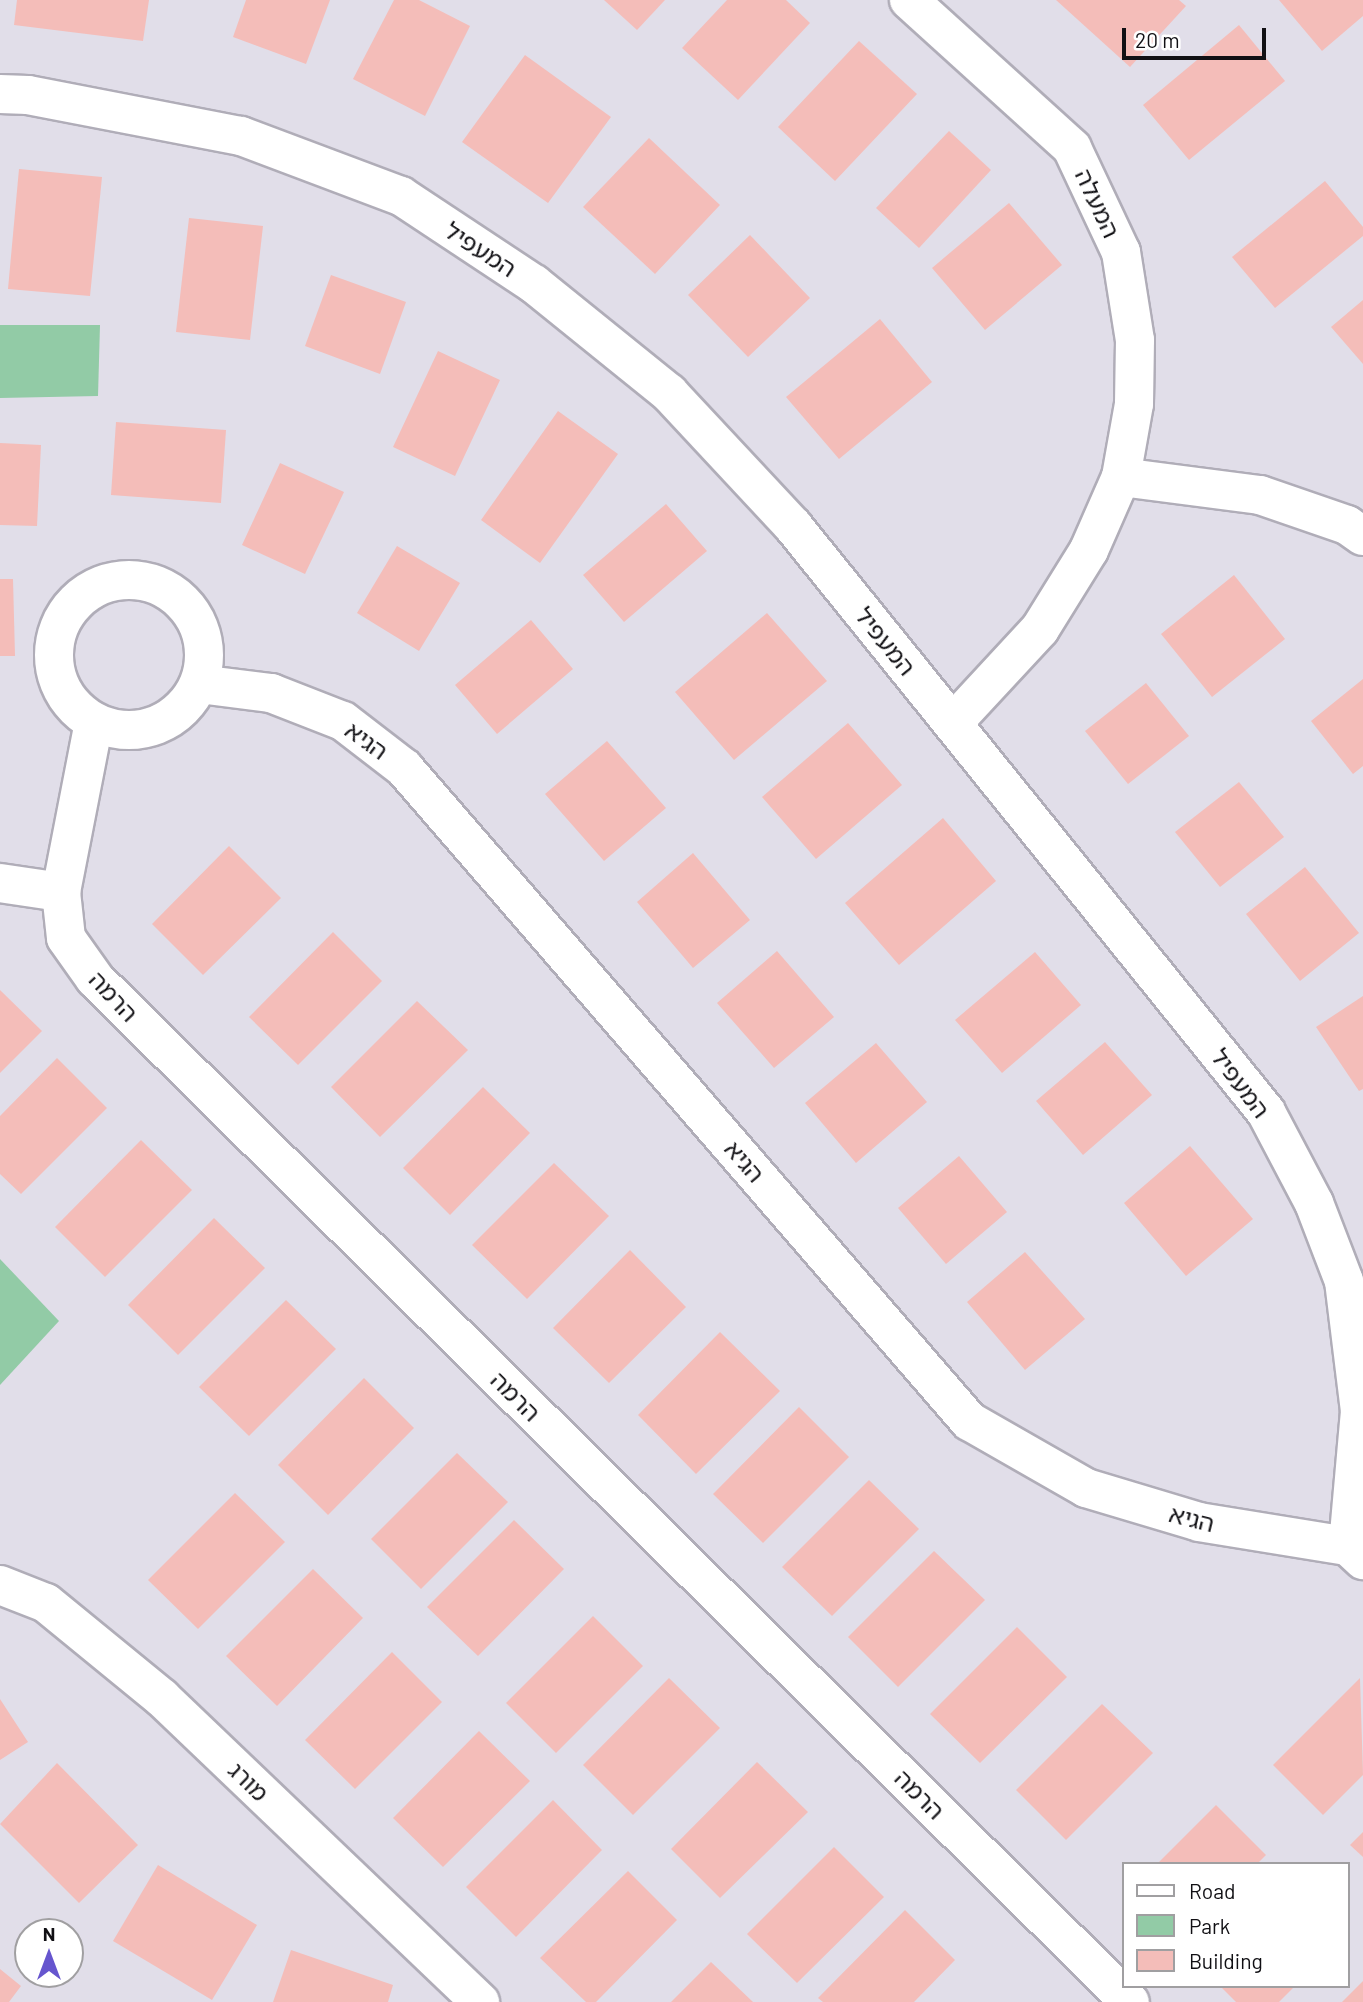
<!DOCTYPE html>
<meta charset="utf-8">
<style>
body{margin:0}
#map{position:relative;width:1363px;height:2002px;overflow:hidden;background:#e1dee9;font-family:Barlow,"Noto Sans Hebrew",sans-serif}
div>[style]{position:absolute}
.green>*{inset:0;background:#92cba6}
.building>*{inset:0;background:#f4bdb9}
.roads{filter:drop-shadow(2px 0 #b0adb8) drop-shadow(-2px 0 #b0adb8) drop-shadow(0 2px #b0adb8) drop-shadow(0 -2px #b0adb8)}
.street>*{height:38px;margin:-19px;padding:0 19px;transform-origin:19px;border-radius:19px;background:#fff}
.street>.ring{margin:-19px;padding:0;box-sizing:content-box;background:none;border:38px solid #fff;border-radius:50%}
span{translate:-50% -50%;white-space:nowrap;text-align:center;line-height:1.15;-webkit-text-stroke:7px #fff;paint-order:stroke}
.street-label{font-size:24px;color:#111014}
.legend{position:absolute;left:1122px;top:1862px;width:228px;height:126px;box-sizing:border-box;background:#fff;border:2px solid #a09fa1;margin:0;padding:9px 12px;list-style:none;font-size:21px;color:#111014}
.legend li{display:flex;align-items:center;gap:14px;height:35px}
.legend b{width:35px;border:2px solid #a09fa1}
.north{position:absolute;left:14px;top:1918px;width:70px;height:70px;box-sizing:border-box;background:#fff;border:2px solid #a09fa1;border-radius:50%;rotate:0deg;font-size:19px;font-weight:700;line-height:28px;text-align:center;color:#111014}
.north::after{content:'';display:block;margin:auto;width:24px;height:32px;background:#6655ce;clip-path:polygon(50% 0,100% 100%,50% 72%,0 100%)}
.scale{position:absolute;left:1122px;top:28px;width:144px;height:32px;box-sizing:border-box;border:4px solid #111014;border-top:0;padding-left:9px;font-size:21px;line-height:24px;white-space:nowrap;color:#111014;-webkit-text-stroke:5px #fff;paint-order:stroke}
</style>
<div id="map">
<div class="green">
<div style="clip-path:polygon(0 325px,100px 325px,98px 396px,0 398px)"></div>
<div style="clip-path:polygon(0 1259px,59px 1321px,0 1385px)"></div>
</div>
<div class="building">
<div style="clip-path:polygon(17px 0,149px 0,143px 41px,14px 25px)"></div>
<div style="clip-path:polygon(246px 0,330px 0,306px 64px,233px 37px)"></div>
<div style="clip-path:polygon(394px 0,419px 0,470px 26px,425px 116px,353px 79px)"></div>
<div style="clip-path:polygon(604px 0,665px 0,637px 30px)"></div>
<div style="clip-path:polygon(727px 0,786px 0,810px 23px,738px 100px,682px 48px)"></div>
<div style="clip-path:polygon(1056px 0,1179px 0,1186px 6px,1130px 67px)"></div>
<div style="clip-path:polygon(1279px 0,1363px 0,1363px 16px,1322px 51px)"></div>
<div style="clip-path:polygon(1239px 25px,1285px 81px,1189px 160px,1143px 105px)"></div>
<div style="clip-path:polygon(859px 41px,917px 94px,835px 181px,778px 127px)"></div>
<div style="clip-path:polygon(525px 55px,611px 117px,548px 203px,462px 142px)"></div>
<div style="clip-path:polygon(949px 131px,991px 170px,919px 248px,876px 208px)"></div>
<div style="clip-path:polygon(649px 138px,720px 205px,655px 274px,583px 207px)"></div>
<div style="clip-path:polygon(19px 169px,102px 177px,90px 296px,8px 289px)"></div>
<div style="clip-path:polygon(1325px 181px,1363px 227px,1363px 236px,1275px 308px,1232px 257px)"></div>
<div style="clip-path:polygon(1009px 203px,1062px 265px,985px 330px,932px 268px)"></div>
<div style="clip-path:polygon(189px 218px,263px 226px,250px 340px,176px 332px)"></div>
<div style="clip-path:polygon(750px 235px,810px 298px,748px 357px,688px 295px)"></div>
<div style="clip-path:polygon(331px 275px,406px 302px,380px 374px,305px 346px)"></div>
<div style="clip-path:polygon(1363px 300px,1363px 364px,1331px 327px)"></div>
<div style="clip-path:polygon(880px 319px,932px 382px,839px 459px,786px 397px)"></div>
<div style="clip-path:polygon(438px 351px,500px 380px,455px 476px,393px 447px)"></div>
<div style="clip-path:polygon(558px 411px,618px 454px,540px 563px,481px 520px)"></div>
<div style="clip-path:polygon(116px 422px,226px 430px,221px 503px,111px 495px)"></div>
<div style="clip-path:polygon(0 443px,41px 445px,37px 526px,0 525px)"></div>
<div style="clip-path:polygon(280px 463px,344px 492px,305px 574px,242px 545px)"></div>
<div style="clip-path:polygon(666px 504px,707px 551px,624px 622px,583px 575px)"></div>
<div style="clip-path:polygon(397px 546px,460px 583px,419px 651px,357px 613px)"></div>
<div style="clip-path:polygon(1234px 575px,1285px 639px,1212px 697px,1161px 634px)"></div>
<div style="clip-path:polygon(0 579px,13px 579px,15px 656px,0 656px)"></div>
<div style="clip-path:polygon(767px 613px,827px 681px,734px 760px,675px 692px)"></div>
<div style="clip-path:polygon(531px 620px,573px 669px,497px 734px,455px 685px)"></div>
<div style="clip-path:polygon(1363px 679px,1363px 766px,1353px 774px,1311px 721px)"></div>
<div style="clip-path:polygon(1146px 683px,1189px 736px,1128px 784px,1085px 731px)"></div>
<div style="clip-path:polygon(848px 723px,902px 785px,816px 859px,762px 797px)"></div>
<div style="clip-path:polygon(607px 741px,666px 808px,604px 861px,545px 794px)"></div>
<div style="clip-path:polygon(1239px 782px,1284px 837px,1220px 887px,1175px 832px)"></div>
<div style="clip-path:polygon(943px 818px,996px 881px,899px 965px,845px 903px)"></div>
<div style="clip-path:polygon(229px 846px,281px 898px,203px 975px,152px 924px)"></div>
<div style="clip-path:polygon(693px 853px,750px 920px,693px 968px,637px 902px)"></div>
<div style="clip-path:polygon(1305px 867px,1359px 933px,1300px 981px,1246px 914px)"></div>
<div style="clip-path:polygon(333px 932px,382px 981px,298px 1065px,249px 1017px)"></div>
<div style="clip-path:polygon(777px 951px,834px 1017px,774px 1068px,717px 1003px)"></div>
<div style="clip-path:polygon(1035px 952px,1081px 1005px,1002px 1073px,955px 1020px)"></div>
<div style="clip-path:polygon(0 990px,42px 1031px,0 1073px)"></div>
<div style="clip-path:polygon(1363px 996px,1363px 1089px,1359px 1091px,1316px 1027px)"></div>
<div style="clip-path:polygon(417px 1001px,468px 1050px,380px 1137px,331px 1087px)"></div>
<div style="clip-path:polygon(1105px 1042px,1152px 1095px,1083px 1155px,1036px 1101px)"></div>
<div style="clip-path:polygon(876px 1043px,927px 1102px,856px 1163px,805px 1103px)"></div>
<div style="clip-path:polygon(57px 1058px,107px 1108px,21px 1194px,0 1174px,0 1116px)"></div>
<div style="clip-path:polygon(483px 1087px,530px 1133px,450px 1215px,403px 1168px)"></div>
<div style="clip-path:polygon(141px 1140px,192px 1190px,105px 1277px,55px 1227px)"></div>
<div style="clip-path:polygon(1190px 1146px,1253px 1219px,1186px 1276px,1124px 1203px)"></div>
<div style="clip-path:polygon(959px 1156px,1007px 1212px,946px 1264px,898px 1208px)"></div>
<div style="clip-path:polygon(554px 1163px,609px 1216px,527px 1299px,472px 1245px)"></div>
<div style="clip-path:polygon(214px 1218px,265px 1268px,178px 1355px,128px 1305px)"></div>
<div style="clip-path:polygon(630px 1250px,686px 1307px,609px 1383px,553px 1328px)"></div>
<div style="clip-path:polygon(1025px 1252px,1085px 1319px,1025px 1370px,967px 1302px)"></div>
<div style="clip-path:polygon(286px 1300px,336px 1349px,249px 1436px,199px 1387px)"></div>
<div style="clip-path:polygon(720px 1332px,780px 1391px,696px 1474px,638px 1415px)"></div>
<div style="clip-path:polygon(364px 1378px,414px 1428px,328px 1515px,278px 1465px)"></div>
<div style="clip-path:polygon(799px 1407px,849px 1457px,763px 1543px,713px 1494px)"></div>
<div style="clip-path:polygon(457px 1453px,508px 1502px,421px 1589px,371px 1539px)"></div>
<div style="clip-path:polygon(869px 1480px,919px 1529px,832px 1616px,782px 1567px)"></div>
<div style="clip-path:polygon(235px 1493px,285px 1542px,198px 1629px,148px 1580px)"></div>
<div style="clip-path:polygon(514px 1520px,564px 1569px,478px 1656px,427px 1607px)"></div>
<div style="clip-path:polygon(934px 1551px,985px 1600px,898px 1687px,848px 1637px)"></div>
<div style="clip-path:polygon(313px 1569px,363px 1618px,277px 1706px,226px 1656px)"></div>
<div style="clip-path:polygon(593px 1616px,643px 1666px,556px 1753px,506px 1703px)"></div>
<div style="clip-path:polygon(1017px 1627px,1067px 1677px,980px 1763px,930px 1714px)"></div>
<div style="clip-path:polygon(392px 1652px,442px 1702px,355px 1789px,305px 1740px)"></div>
<div style="clip-path:polygon(669px 1678px,720px 1728px,633px 1815px,583px 1765px)"></div>
<div style="clip-path:polygon(1360px 1678px,1363px 1775px,1323px 1815px,1273px 1765px)"></div>
<div style="clip-path:polygon(0 1699px,28px 1742px,0 1760px)"></div>
<div style="clip-path:polygon(1102px 1704px,1153px 1753px,1066px 1840px,1016px 1790px)"></div>
<div style="clip-path:polygon(479px 1731px,530px 1781px,443px 1867px,393px 1818px)"></div>
<div style="clip-path:polygon(757px 1762px,808px 1812px,720px 1898px,671px 1849px)"></div>
<div style="clip-path:polygon(57px 1763px,138px 1845px,79px 1903px,0 1824px)"></div>
<div style="clip-path:polygon(553px 1800px,602px 1850px,516px 1937px,466px 1887px)"></div>
<div style="clip-path:polygon(1216px 1805px,1266px 1855px,1257px 1864px,1157px 1864px)"></div>
<div style="clip-path:polygon(1363px 1832px,1363px 1857px,1350px 1845px)"></div>
<div style="clip-path:polygon(834px 1847px,884px 1897px,797px 1983px,747px 1934px)"></div>
<div style="clip-path:polygon(158px 1865px,257px 1925px,212px 2000px,113px 1941px)"></div>
<div style="clip-path:polygon(628px 1871px,677px 1920px,596px 2002px,586px 2002px,540px 1958px)"></div>
<div style="clip-path:polygon(905px 1910px,955px 1960px,914px 2002px,823px 2002px,818px 1998px)"></div>
<div style="clip-path:polygon(291px 1950px,393px 1985px,388px 2002px,273px 2002px)"></div>
<div style="clip-path:polygon(711px 1962px,753px 2002px,671px 2002px)"></div>
<div style="clip-path:polygon(0 1969px,21px 1986px,9px 2002px,0 2002px)"></div>
<div style="clip-path:polygon(1363px 1981px,1363px 2002px,1342px 2002px)"></div>
<div style="clip-path:polygon(1220px 1986px,1295px 1986px,1279px 2002px,1236px 2002px)"></div>
</div>
<div class="roads">
<div class="street">
<div style="left:909px;top:0;width:220px;rotate:42.2deg"></div>
<div style="left:1072px;top:148px;width:115px;rotate:64.8deg"></div>
<div style="left:1121px;top:252px;width:89px;rotate:81deg"></div>
<div style="left:1135px;top:340px;width:64px;rotate:90.9deg"></div>
<div style="left:1134px;top:404px;width:74px;rotate:100.1deg"></div>
<div style="left:1121px;top:477px;width:80px;rotate:113.7deg"></div>
<div style="left:1089px;top:550px;width:93px;rotate:121.8deg"></div>
<div style="left:1040px;top:629px;width:128px;rotate:132.8deg"></div>
<div style="left:0;top:94px;width:28px;rotate:2deg"></div>
<div style="left:28px;top:95px;width:217px;rotate:10.9deg"></div>
<div style="left:241px;top:136px;width:171px;rotate:20.6deg"></div>
<div style="left:401px;top:196px;width:159px;rotate:33.5deg"></div>
<div style="left:534px;top:284px;width:174px;rotate:38.9deg"></div>
<div style="left:669px;top:393px;width:182px;rotate:47deg"></div>
<div style="left:793px;top:526px;width:753px;rotate:51.09deg"></div>
<div style="left:1266px;top:1112px;width:103px;rotate:62.2deg"></div>
<div style="left:1314px;top:1203px;width:84px;rotate:69deg"></div>
<div style="left:1344px;top:1281px;width:131px;rotate:83deg"></div>
<div style="left:1360px;top:1411px;width:136px;rotate:95.1deg"></div>
<div style="left:1348px;top:1546px;width:21px;rotate:43deg"></div>
<div style="left:1121px;top:477px;width:140px;rotate:7.4deg"></div>
<div style="left:1260px;top:495px;width:92px;rotate:19deg"></div>
<div style="left:1347px;top:525px;width:19px;rotate:35deg"></div>
<div class="ring" style="left:54px;top:580px;width:112px;height:112px"></div>
<div style="left:199px;top:684px;width:73px;rotate:7.1deg"></div>
<div style="left:271px;top:693px;width:77px;rotate:21.3deg"></div>
<div style="left:343px;top:721px;width:77px;rotate:37.6deg"></div>
<div style="left:404px;top:768px;width:864px;rotate:49.13deg"></div>
<div style="left:969px;top:1421px;width:135px;rotate:29.8deg"></div>
<div style="left:1086px;top:1488px;width:118px;rotate:16.7deg"></div>
<div style="left:1199px;top:1522px;width:151px;rotate:9.2deg"></div>
<div style="left:94px;top:722px;width:173px;rotate:101deg"></div>
<div style="left:61px;top:892px;width:46px;rotate:83.8deg"></div>
<div style="left:66px;top:938px;width:50px;rotate:54.7deg"></div>
<div style="left:95px;top:979px;width:1455px;rotate:44.67deg"></div>
<div style="left:0;top:883px;width:62px;rotate:8.4deg"></div>
<div style="left:0;top:1585px;width:49px;rotate:21.4deg"></div>
<div style="left:46px;top:1603px;width:150px;rotate:39.3deg"></div>
<div style="left:162px;top:1698px;width:440px;rotate:43.7deg"></div>
</div>
</div>
<div class="street-label">
<span style="left:1098px;top:203px;rotate:65deg">המעלה</span>
<span style="left:481px;top:249px;rotate:33deg">המעפיל</span>
<span style="left:886px;top:641px;rotate:51deg">המעפיל</span>
<span style="left:367px;top:740px;rotate:36deg">הגיא</span>
<span style="left:114px;top:996px;rotate:47deg">הרמה</span>
<span style="left:1241px;top:1083px;rotate:53deg">המעפיל</span>
<span style="left:745px;top:1161px;rotate:49deg">הגיא</span>
<span style="left:516px;top:1396px;rotate:45deg">הרמה</span>
<span style="left:1192px;top:1518px;rotate:14deg">הגיא</span>
<span style="left:249px;top:1781px;rotate:44deg">מורג</span>
<span style="left:920px;top:1794px;rotate:45deg">הרמה</span>
</div>
<ul class="legend">
<li><b style="height:9px;background:#fff"></b>Road</li>
<li><b style="height:19px;background:#92cba6"></b>Park</li>
<li><b style="height:19px;background:#f4bdb9"></b>Building</li>
</ul>
<div class="north">N</div>
<div class="scale">20 m</div>
</div>
